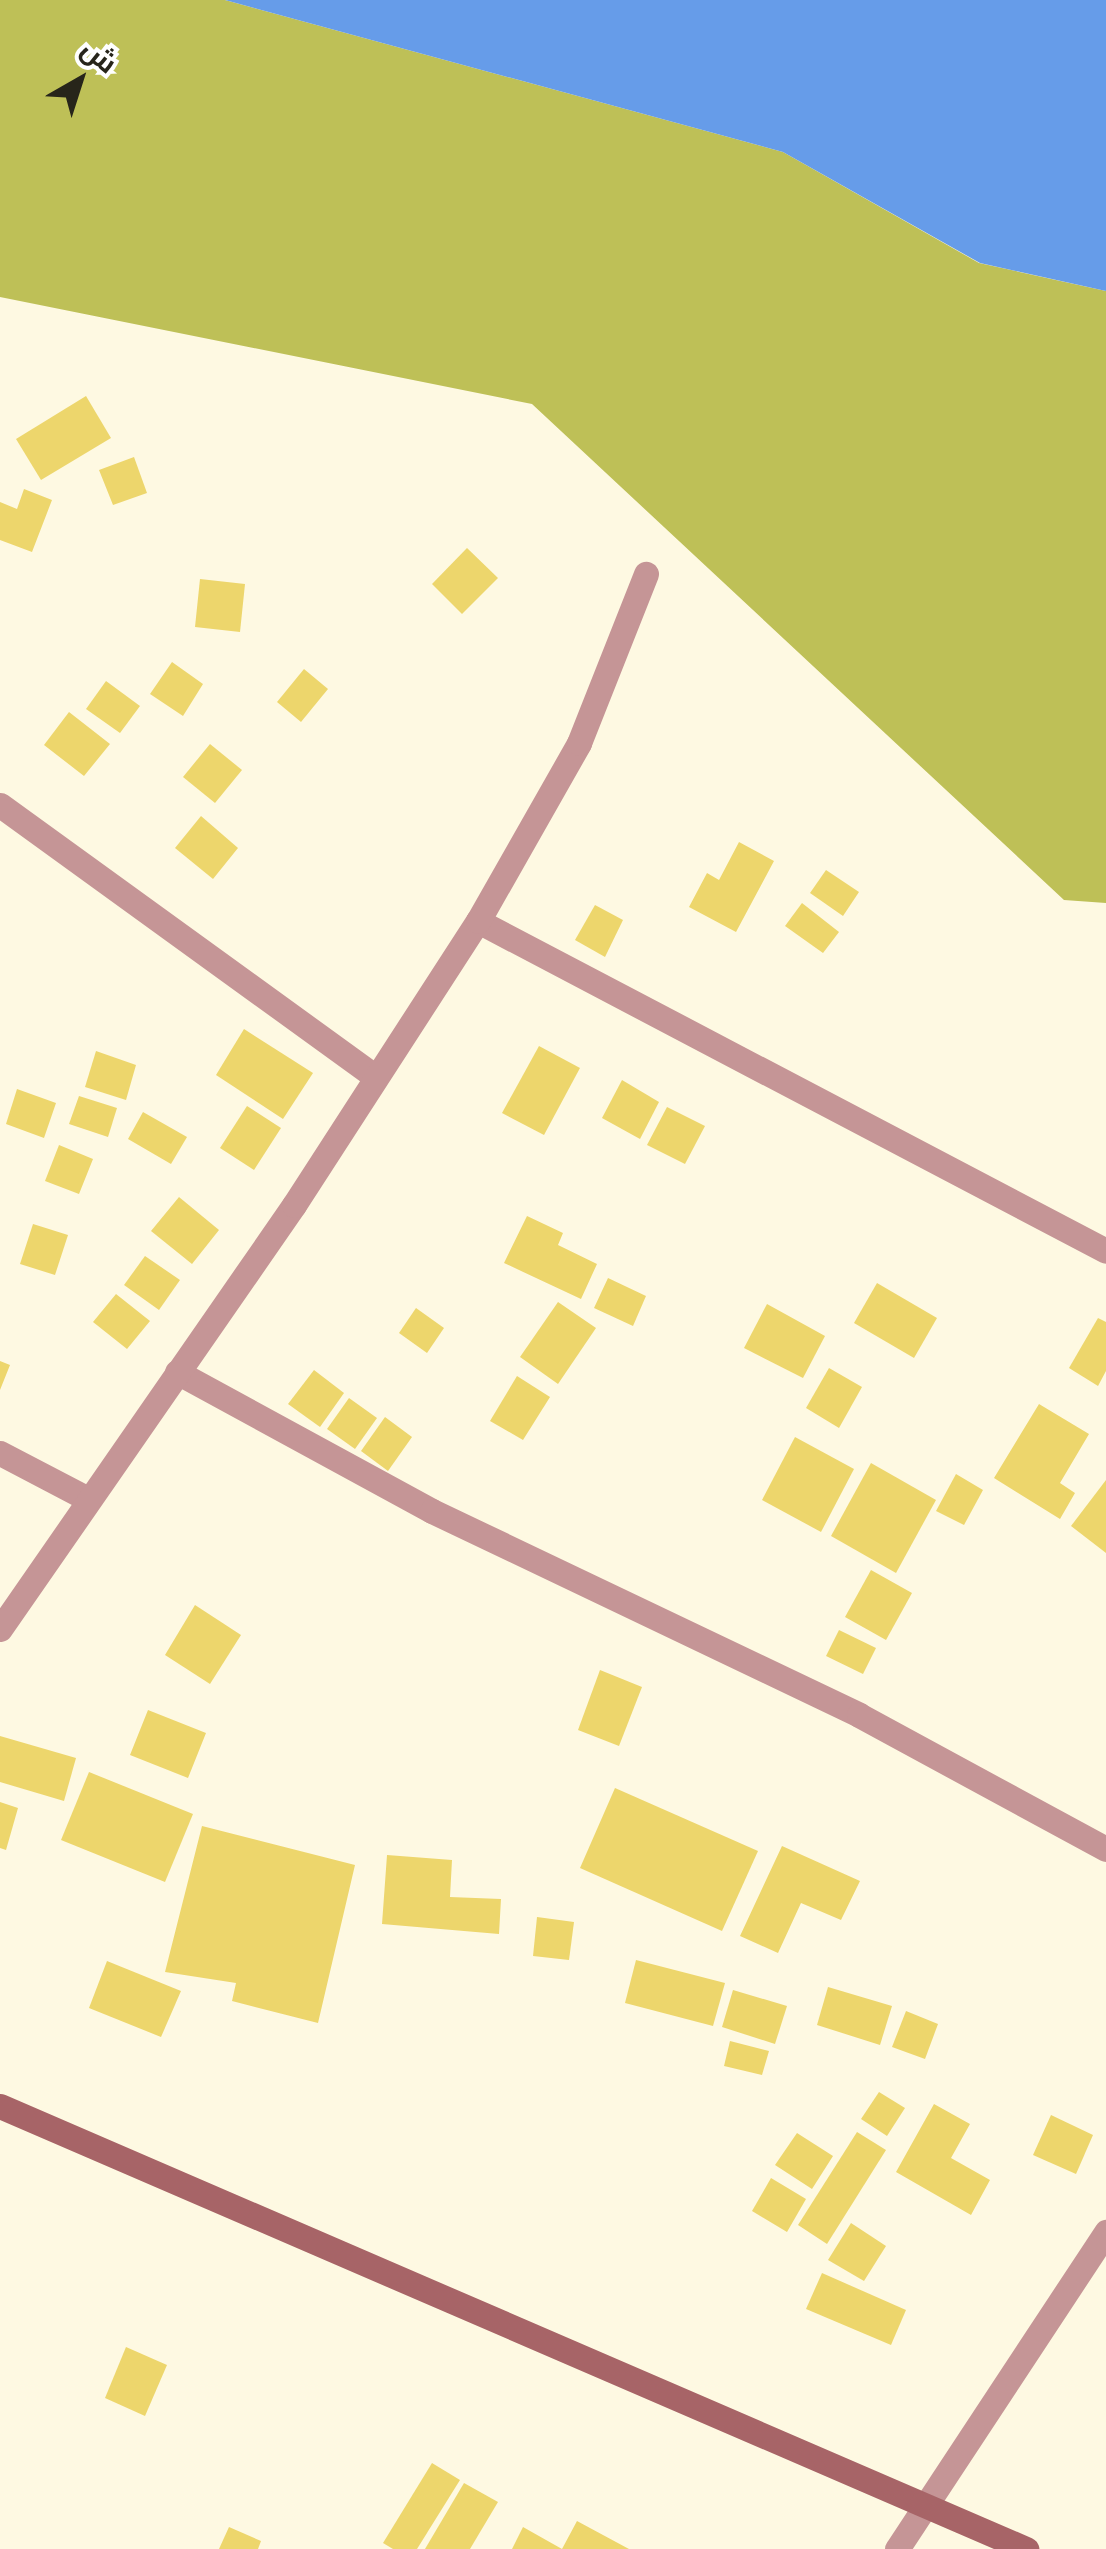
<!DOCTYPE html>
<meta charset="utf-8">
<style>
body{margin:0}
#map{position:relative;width:1106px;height:2549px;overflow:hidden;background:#fef9e2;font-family:"Source Sans 3",Cairo,sans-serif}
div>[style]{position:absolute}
.forest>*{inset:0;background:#bec057}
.water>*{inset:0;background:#669ce9}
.building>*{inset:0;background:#edd66c}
.street>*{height:25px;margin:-12.5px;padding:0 12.5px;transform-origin:12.5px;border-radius:12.5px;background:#c59596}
.secondary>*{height:25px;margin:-12.5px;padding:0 12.5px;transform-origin:12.5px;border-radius:12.5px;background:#a76467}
span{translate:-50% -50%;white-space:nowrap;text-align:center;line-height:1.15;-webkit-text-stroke:8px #fff;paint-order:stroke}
.north{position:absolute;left:30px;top:30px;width:100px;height:100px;-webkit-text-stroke:8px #fff;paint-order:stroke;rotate:39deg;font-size:28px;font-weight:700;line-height:40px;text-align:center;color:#27251a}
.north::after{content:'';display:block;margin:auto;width:35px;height:45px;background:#27251a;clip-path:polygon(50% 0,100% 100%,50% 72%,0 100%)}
</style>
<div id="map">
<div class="forest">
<div style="clip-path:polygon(0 0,225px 0,783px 152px,979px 263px,1106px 291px,1106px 903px,1064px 900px,532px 404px,0 297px)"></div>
</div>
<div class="water">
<div style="clip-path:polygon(225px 0,1106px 0,1106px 291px,980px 263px,783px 152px)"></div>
</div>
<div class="building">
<div style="clip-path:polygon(86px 396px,111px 438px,41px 480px,16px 439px)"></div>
<div style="clip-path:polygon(134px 457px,147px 493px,113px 505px,99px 470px)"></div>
<div style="clip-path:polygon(24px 489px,52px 500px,32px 552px,0 540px,0 502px,17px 509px)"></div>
<div style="clip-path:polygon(467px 548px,498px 578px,462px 614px,432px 584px)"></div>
<div style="clip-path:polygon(200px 579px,245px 584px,240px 632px,195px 627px)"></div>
<div style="clip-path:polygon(172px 662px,203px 684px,183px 716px,150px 694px)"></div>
<div style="clip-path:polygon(304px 669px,328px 689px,301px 722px,277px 702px)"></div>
<div style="clip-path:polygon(106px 681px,140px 706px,120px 733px,86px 709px)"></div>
<div style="clip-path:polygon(69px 712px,110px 744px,84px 776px,44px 745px)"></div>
<div style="clip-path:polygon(210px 744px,242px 770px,215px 803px,183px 777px)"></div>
<div style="clip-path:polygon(201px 816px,238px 848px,213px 879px,175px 848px)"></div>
<div style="clip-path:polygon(739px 842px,774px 861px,736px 932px,689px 907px,707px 873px,719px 880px)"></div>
<div style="clip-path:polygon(826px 870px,859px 892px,843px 916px,810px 893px)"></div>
<div style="clip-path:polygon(802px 903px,839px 932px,823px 953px,785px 926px)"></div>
<div style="clip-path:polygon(595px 905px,623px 920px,605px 957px,575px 940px)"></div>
<div style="clip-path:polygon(244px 1029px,313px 1073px,283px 1119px,216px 1075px)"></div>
<div style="clip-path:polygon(539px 1046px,580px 1068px,544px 1135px,502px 1113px)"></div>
<div style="clip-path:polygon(96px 1051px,136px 1065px,126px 1100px,85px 1087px)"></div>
<div style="clip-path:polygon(622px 1080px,659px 1102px,640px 1139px,602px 1118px)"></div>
<div style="clip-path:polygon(17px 1089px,56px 1103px,44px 1138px,6px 1124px)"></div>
<div style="clip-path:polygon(79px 1096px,117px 1108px,108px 1137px,69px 1124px)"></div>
<div style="clip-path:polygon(247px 1106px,281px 1128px,254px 1170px,220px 1148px)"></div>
<div style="clip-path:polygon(667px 1107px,705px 1126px,685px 1164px,647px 1145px)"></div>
<div style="clip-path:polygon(143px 1112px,187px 1137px,171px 1164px,128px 1139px)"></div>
<div style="clip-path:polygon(59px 1145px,93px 1159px,79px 1194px,45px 1181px)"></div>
<div style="clip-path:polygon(179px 1197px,219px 1230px,192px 1264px,151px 1231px)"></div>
<div style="clip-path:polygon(527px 1216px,563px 1233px,558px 1245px,597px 1264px,581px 1299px,504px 1263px)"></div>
<div style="clip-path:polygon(33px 1224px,68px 1235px,55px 1275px,20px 1264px)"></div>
<div style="clip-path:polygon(145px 1256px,180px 1280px,159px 1310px,124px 1285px)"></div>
<div style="clip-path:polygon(608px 1278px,646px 1296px,633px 1326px,594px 1308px)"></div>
<div style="clip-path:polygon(877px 1283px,937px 1318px,914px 1358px,854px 1323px)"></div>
<div style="clip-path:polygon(116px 1294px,150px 1321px,127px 1349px,93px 1322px)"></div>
<div style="clip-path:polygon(558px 1302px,596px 1328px,558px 1384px,520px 1357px)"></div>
<div style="clip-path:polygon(767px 1304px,825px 1336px,803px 1378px,744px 1348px)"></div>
<div style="clip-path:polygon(416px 1308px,444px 1328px,427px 1353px,399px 1333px)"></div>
<div style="clip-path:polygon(1098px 1318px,1106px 1322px,1106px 1371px,1098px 1386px,1069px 1368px)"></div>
<div style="clip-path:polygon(0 1361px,10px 1365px,0 1390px)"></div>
<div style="clip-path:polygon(829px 1368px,862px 1387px,839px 1428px,806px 1408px)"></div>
<div style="clip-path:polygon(314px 1370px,344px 1393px,320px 1427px,288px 1404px)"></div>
<div style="clip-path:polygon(517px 1376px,550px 1397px,523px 1440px,490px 1421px)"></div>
<div style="clip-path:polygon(349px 1398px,377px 1418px,355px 1449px,327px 1429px)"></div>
<div style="clip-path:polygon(1039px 1404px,1089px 1434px,1060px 1483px,1075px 1493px,1060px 1519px,994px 1478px)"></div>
<div style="clip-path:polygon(385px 1417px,412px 1437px,388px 1471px,361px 1451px)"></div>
<div style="clip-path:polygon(795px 1437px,854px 1469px,821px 1532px,762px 1500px)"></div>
<div style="clip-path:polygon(871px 1463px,936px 1500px,896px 1573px,831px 1536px)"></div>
<div style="clip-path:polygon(956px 1474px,983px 1490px,964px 1525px,936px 1511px)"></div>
<div style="clip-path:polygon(1106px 1480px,1106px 1553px,1071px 1526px)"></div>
<div style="clip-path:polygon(871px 1570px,912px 1593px,886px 1640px,845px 1617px)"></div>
<div style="clip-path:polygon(195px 1605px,241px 1635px,210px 1684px,165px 1655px)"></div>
<div style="clip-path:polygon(839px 1630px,876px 1648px,863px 1674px,826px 1656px)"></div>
<div style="clip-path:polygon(600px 1670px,642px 1687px,619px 1746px,578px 1730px)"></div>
<div style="clip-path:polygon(148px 1710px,206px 1733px,188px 1778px,130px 1755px)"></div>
<div style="clip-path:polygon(0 1736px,76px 1758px,64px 1801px,0 1782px)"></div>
<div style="clip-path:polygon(89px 1772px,193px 1814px,165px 1882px,61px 1840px)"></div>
<div style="clip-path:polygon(615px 1788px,758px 1851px,722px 1931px,580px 1868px)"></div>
<div style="clip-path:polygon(0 1802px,18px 1808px,6px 1850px,0 1848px)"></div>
<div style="clip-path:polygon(202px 1826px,355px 1865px,318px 2023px,232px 2001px,236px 1983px,165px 1972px)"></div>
<div style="clip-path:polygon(782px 1846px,860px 1881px,841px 1920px,801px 1903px,778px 1953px,740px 1936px)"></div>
<div style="clip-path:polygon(387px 1855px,452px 1860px,450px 1897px,501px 1899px,499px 1934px,382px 1924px)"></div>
<div style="clip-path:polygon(537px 1917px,574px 1922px,569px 1960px,533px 1956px)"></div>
<div style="clip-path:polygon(636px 1960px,725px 1983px,713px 2026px,625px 2003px)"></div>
<div style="clip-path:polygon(107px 1961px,181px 1991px,161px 2037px,89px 2008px)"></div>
<div style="clip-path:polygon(828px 1987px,892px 2006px,880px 2045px,817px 2025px)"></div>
<div style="clip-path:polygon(733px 1990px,787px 2006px,775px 2044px,722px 2027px)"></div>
<div style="clip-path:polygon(906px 2011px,938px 2024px,925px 2059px,892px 2047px)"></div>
<div style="clip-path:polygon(730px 2041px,769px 2051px,762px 2075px,724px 2066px)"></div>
<div style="clip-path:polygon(879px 2092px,905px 2108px,887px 2136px,861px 2119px)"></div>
<div style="clip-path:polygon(934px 2104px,970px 2124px,951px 2158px,990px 2180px,971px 2215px,896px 2172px)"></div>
<div style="clip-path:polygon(1051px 2115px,1093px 2135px,1076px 2174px,1033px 2155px)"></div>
<div style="clip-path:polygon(857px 2132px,886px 2150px,827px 2244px,798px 2225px)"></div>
<div style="clip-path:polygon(797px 2133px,833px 2156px,812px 2189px,775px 2165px)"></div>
<div style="clip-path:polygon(771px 2178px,806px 2199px,787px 2232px,752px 2211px)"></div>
<div style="clip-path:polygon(851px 2223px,886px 2246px,864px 2281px,828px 2260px)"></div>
<div style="clip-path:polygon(822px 2273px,906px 2310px,891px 2345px,806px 2309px)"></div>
<div style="clip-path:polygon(126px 2347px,167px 2365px,145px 2416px,105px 2398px)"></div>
<div style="clip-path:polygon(432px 2463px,460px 2480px,417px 2549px,393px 2549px,383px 2543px)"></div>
<div style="clip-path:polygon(464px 2483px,498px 2502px,470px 2549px,425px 2549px)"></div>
<div style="clip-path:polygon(577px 2521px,629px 2549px,512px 2549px,523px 2527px,562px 2549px)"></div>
<div style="clip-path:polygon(229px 2527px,261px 2541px,258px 2549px,219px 2549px)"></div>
</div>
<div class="street">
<div style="left:0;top:805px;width:464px;rotate:35.9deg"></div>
<div style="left:478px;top:921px;width:709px;rotate:27.72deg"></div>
<div style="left:177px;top:1372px;width:290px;rotate:28.6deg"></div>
<div style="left:432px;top:1511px;width:473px;rotate:25.5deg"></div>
<div style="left:859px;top:1715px;width:281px;rotate:28.5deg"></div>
<div style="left:0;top:1453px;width:99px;rotate:27.6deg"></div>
<div style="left:0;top:1629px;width:516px;rotate:-55.26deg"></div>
<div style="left:294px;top:1205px;width:338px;rotate:-57.1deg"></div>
<div style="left:478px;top:921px;width:205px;rotate:-60.4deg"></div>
<div style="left:579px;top:743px;width:182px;rotate:-68.4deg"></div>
<div style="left:897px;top:2549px;width:380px;rotate:-56.6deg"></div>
</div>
<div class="secondary">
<div style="left:0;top:2106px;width:1118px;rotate:23.35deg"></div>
</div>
<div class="north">ش</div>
</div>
